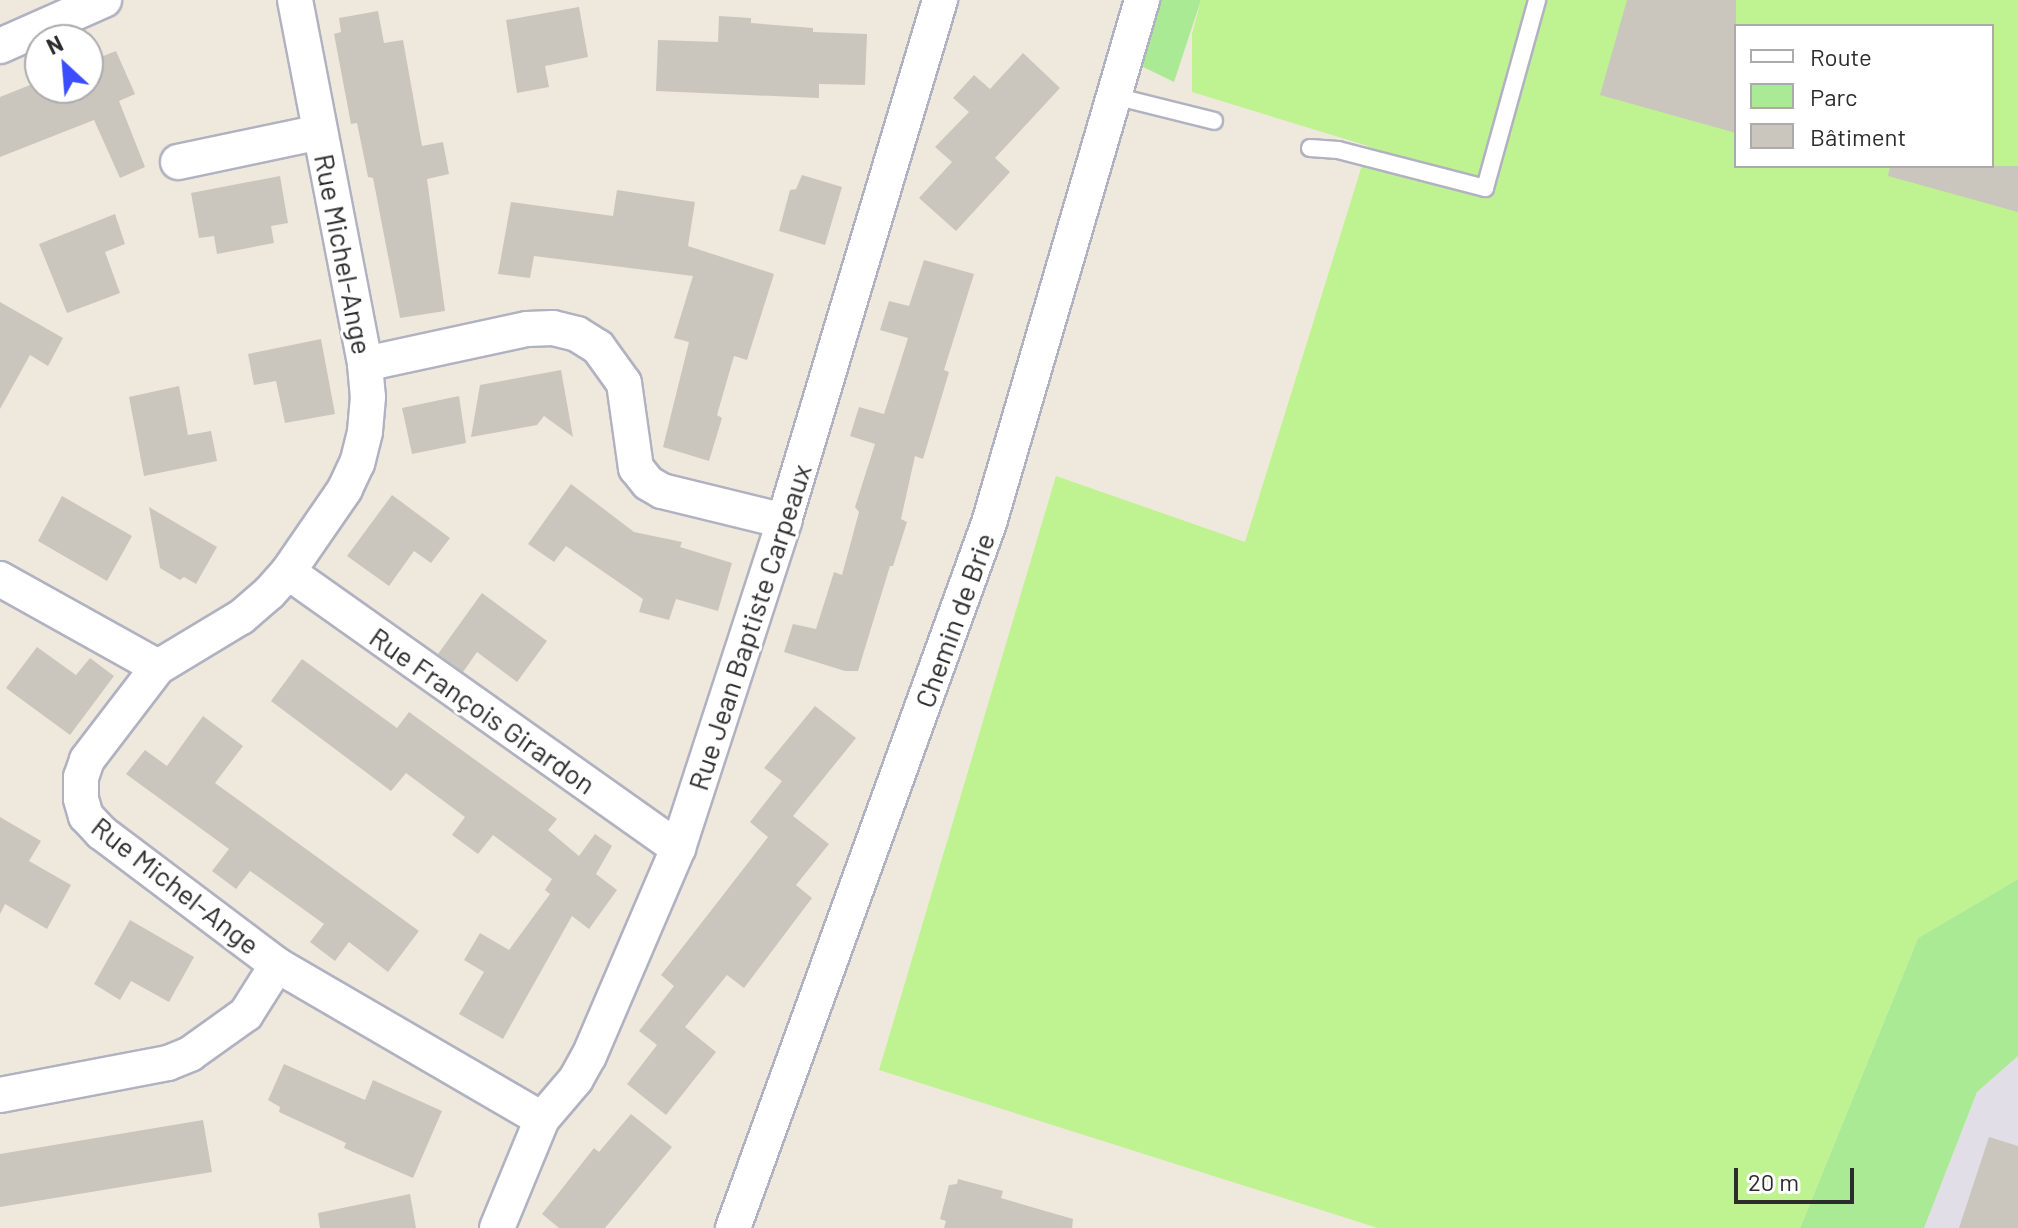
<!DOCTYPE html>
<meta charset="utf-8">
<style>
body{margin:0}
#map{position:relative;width:2018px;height:1228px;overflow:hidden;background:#efe9dd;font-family:Barlow,sans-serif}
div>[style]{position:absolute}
.industrial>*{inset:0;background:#e1dee7}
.green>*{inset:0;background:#aaea95}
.pitch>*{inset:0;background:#bff290}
.building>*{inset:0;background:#cac6bd}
.roads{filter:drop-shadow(2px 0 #b1b2c1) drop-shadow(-2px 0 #b1b2c1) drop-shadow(0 2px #b1b2c1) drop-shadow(0 -2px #b1b2c1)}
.lane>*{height:16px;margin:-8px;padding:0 8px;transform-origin:8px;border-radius:8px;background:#fff}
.street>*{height:34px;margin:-17px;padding:0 17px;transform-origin:17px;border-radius:17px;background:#fff}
span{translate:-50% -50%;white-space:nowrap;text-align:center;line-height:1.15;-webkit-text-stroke:6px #fff;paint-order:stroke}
.street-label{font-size:28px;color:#2c2c2c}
.legend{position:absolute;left:1734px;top:24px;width:260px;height:144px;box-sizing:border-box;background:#fff;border:2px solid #ababab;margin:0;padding:10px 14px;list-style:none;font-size:24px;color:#2c2c2c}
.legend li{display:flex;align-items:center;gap:16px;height:40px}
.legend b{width:40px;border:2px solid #ababab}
.north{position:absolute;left:24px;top:24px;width:80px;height:80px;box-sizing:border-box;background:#fff;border:2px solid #ababab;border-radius:50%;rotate:334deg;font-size:22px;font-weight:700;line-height:32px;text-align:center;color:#2c2c2c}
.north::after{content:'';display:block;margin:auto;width:28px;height:36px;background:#3a4dff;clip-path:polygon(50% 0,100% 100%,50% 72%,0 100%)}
.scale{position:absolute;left:1734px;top:1168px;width:120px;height:36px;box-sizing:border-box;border:4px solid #2c2c2c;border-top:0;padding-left:10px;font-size:24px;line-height:28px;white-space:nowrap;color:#2c2c2c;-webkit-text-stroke:6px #fff;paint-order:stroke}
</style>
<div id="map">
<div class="industrial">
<div style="clip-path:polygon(2018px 1056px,2018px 1228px,1924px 1228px,1977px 1092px)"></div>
</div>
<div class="green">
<div style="clip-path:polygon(1153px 0,1201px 0,1174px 82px,1137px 64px)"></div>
<div style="clip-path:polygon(2018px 879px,2018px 1056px,1977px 1092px,1924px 1228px,1800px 1228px,1918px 938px)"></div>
</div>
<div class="pitch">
<div style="clip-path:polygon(evenodd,1201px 0,2018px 0,2018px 879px,1918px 938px,1800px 1228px,1378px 1228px,879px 1070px,1056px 476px,1245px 542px,1368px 146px,1192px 92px,1192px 34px,1201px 0,1736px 26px,1992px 26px,1992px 166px,1736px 166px,1736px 26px)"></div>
</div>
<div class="building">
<div style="clip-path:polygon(1627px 0,1736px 0,1736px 133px,1600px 95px)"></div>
<div style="clip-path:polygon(579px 7px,588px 57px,545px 66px,549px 87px,517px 93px,506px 20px)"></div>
<div style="clip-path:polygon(378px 11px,384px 43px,403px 40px,422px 146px,443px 142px,449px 174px,427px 179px,445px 311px,400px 318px,373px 178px,368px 177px,357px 123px,351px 124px,334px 34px,341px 32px,339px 18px)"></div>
<div style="clip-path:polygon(719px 16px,751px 18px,751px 23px,813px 28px,813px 32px,867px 34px,865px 85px,819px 84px,819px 98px,656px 91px,658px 40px,718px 42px)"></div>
<div style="clip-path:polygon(116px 51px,135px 94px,119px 101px,145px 167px,120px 178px,94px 120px,0 157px,0 97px,40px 81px,40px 88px,88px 88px,88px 62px)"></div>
<div style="clip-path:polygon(1023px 53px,1060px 88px,995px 158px,1010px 172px,956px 231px,919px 198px,952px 162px,935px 147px,969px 112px,953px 98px,974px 75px,990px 89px)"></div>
<div style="clip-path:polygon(1890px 166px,2018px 166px,2018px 212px,1888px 176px)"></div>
<div style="clip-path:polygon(802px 175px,842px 187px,825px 245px,779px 231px,790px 190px,796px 189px)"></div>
<div style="clip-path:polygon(280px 176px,288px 223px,271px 226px,274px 243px,217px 254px,214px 236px,199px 238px,191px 193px)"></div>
<div style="clip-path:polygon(617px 190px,695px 202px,688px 246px,774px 274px,747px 360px,734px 356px,717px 415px,722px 418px,709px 461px,663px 447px,689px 342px,674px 338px,693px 276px,534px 256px,530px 278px,498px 274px,511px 202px,613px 216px)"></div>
<div style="clip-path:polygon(115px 214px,125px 244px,105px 252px,120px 293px,67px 313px,39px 244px)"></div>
<div style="clip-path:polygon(924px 260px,974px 274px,944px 370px,949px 372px,923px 459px,915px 456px,901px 519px,907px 522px,893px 566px,890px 566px,858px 671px,845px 671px,784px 652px,793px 624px,816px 629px,834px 572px,842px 575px,859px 512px,855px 507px,875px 444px,850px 436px,859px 407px,884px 414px,908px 338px,880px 330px,889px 301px,909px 306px)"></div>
<div style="clip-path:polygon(0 302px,63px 338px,48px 366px,30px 355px,0 409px)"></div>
<div style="clip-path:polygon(321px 339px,335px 414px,285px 423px,276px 381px,254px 385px,248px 354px)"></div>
<div style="clip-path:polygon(561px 370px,573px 437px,544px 416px,537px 425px,471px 437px,480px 385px)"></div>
<div style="clip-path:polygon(179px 386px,188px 435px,211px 431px,217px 461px,144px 476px,129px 397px)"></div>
<div style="clip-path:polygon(459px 396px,466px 443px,412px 454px,402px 408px)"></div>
<div style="clip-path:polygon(571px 484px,634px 532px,682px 542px,680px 547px,732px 563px,718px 611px,676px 599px,669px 620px,639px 612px,643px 599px,566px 546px,554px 562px,528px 544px)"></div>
<div style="clip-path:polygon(392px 495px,450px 538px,431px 563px,414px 551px,389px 586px,347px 556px)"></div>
<div style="clip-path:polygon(62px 496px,132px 536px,107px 581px,38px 541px)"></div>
<div style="clip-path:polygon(149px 507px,217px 547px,196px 584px,184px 577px,180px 580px,160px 568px)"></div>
<div style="clip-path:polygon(482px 593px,547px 641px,517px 682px,477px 652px,463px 672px,438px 654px)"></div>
<div style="clip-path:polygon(37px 647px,76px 675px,90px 658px,114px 676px,70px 735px,6px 688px)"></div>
<div style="clip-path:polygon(302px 659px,397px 728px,409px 712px,557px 819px,548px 830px,579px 856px,595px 834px,612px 846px,596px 874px,617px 890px,589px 929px,572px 916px,503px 1039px,459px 1014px,484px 972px,464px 960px,480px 933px,509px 950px,550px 894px,545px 890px,552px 879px,493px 835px,478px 854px,452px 835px,465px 817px,406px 773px,391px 791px,271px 701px)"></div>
<div style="clip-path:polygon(815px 706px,856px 738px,793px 816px,829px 844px,796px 885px,812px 898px,744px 988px,727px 975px,685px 1027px,716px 1052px,666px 1115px,627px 1084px,657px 1045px,639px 1031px,674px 986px,661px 975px,768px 837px,750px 822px,782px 781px,764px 768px)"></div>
<div style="clip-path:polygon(203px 716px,243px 746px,215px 783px,419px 931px,388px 972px,349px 942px,335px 961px,310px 942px,324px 924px,250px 871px,236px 889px,212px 871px,229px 849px,126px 774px,145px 750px,167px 766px)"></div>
<div style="clip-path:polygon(0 817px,41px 841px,29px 861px,71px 885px,47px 929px,5px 904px,0 914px)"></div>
<div style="clip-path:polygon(130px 920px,194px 957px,169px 1002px,131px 981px,120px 1000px,94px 984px)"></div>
<div style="clip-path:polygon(284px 1064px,365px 1100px,373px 1080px,442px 1111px,413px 1178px,344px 1148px,346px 1143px,279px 1112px,280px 1107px,268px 1100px)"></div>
<div style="clip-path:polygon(631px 1114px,672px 1147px,605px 1228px,559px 1228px,542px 1214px,594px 1148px,599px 1152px)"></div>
<div style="clip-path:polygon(203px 1120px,212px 1172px,0 1207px,0 1154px)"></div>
<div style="clip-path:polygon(1989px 1137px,2018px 1146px,2018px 1228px,1959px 1228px)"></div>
<div style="clip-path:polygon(958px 1179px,1003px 1191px,1001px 1198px,1073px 1219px,1072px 1228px,944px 1228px,946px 1221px,940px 1219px,949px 1185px,957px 1184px)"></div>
<div style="clip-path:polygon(410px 1194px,416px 1228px,320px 1228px,318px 1213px)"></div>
</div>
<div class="roads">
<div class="lane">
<div style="left:1114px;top:96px;width:103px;rotate:14deg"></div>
<div style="left:1310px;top:148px;width:28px;rotate:4deg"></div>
<div style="left:1338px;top:150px;width:152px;rotate:14.5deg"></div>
<div style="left:1485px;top:188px;width:195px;rotate:-74.5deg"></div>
</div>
<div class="street">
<div style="left:295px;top:0;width:371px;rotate:79.1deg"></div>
<div style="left:365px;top:364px;width:33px;rotate:85deg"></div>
<div style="left:368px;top:397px;width:35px;rotate:95deg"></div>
<div style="left:365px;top:432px;width:32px;rotate:104deg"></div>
<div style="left:357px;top:463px;width:29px;rotate:115deg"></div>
<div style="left:345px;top:489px;width:101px;rotate:124.5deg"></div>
<div style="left:288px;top:572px;width:28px;rotate:132deg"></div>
<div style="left:269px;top:593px;width:37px;rotate:139deg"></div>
<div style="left:241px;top:617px;width:97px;rotate:148.9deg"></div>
<div style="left:158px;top:667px;width:117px;rotate:127.4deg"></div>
<div style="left:87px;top:760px;width:18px;rotate:109deg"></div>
<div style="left:81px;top:777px;width:22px;rotate:90deg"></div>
<div style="left:81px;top:799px;width:18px;rotate:74deg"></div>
<div style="left:86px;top:816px;width:23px;rotate:47deg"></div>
<div style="left:102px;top:833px;width:219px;rotate:37deg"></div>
<div style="left:277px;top:965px;width:306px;rotate:30.2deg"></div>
<div style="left:0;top:46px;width:114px;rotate:-23.9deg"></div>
<div style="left:178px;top:162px;width:145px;rotate:-11.9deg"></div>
<div style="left:365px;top:364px;width:166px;rotate:-12.2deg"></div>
<div style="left:527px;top:329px;width:26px;rotate:-2deg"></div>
<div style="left:553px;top:328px;width:25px;rotate:14deg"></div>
<div style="left:577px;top:334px;width:25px;rotate:32deg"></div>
<div style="left:598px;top:347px;width:44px;rotate:54.2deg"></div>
<div style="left:624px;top:383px;width:86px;rotate:82deg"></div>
<div style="left:636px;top:468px;width:19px;rotate:51deg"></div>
<div style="left:648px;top:483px;width:16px;rotate:30deg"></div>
<div style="left:662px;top:491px;width:126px;rotate:13.8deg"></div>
<div style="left:288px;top:572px;width:478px;rotate:35.3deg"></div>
<div style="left:0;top:579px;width:181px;rotate:29.1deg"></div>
<div style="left:0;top:1095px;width:171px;rotate:-10.8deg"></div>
<div style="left:168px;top:1063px;width:24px;rotate:-22deg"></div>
<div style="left:190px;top:1054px;width:69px;rotate:-35.5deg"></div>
<div style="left:246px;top:1014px;width:58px;rotate:-57.7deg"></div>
<div style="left:497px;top:1228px;width:118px;rotate:-67.6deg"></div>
<div style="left:542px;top:1119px;width:52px;rotate:-49.6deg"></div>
<div style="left:576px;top:1079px;width:26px;rotate:-61deg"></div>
<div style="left:589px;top:1056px;width:226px;rotate:-66.8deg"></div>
<div style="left:678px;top:848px;width:344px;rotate:-72deg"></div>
<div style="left:784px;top:521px;width:544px;rotate:-73.33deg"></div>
<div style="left:733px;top:1228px;width:750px;rotate:-70.04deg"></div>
<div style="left:989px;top:523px;width:545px;rotate:-73.69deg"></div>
</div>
</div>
<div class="street-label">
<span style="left:344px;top:254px;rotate:79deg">Rue Michel-Ange</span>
<span style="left:954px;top:620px;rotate:-70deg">Chemin de Brie</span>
<span style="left:749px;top:627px;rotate:-72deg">Rue Jean Baptiste Carpeaux</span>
<span style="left:483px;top:710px;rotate:35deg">Rue François Girardon</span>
<span style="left:176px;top:885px;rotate:38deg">Rue Michel-Ange</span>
</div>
<ul class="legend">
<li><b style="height:10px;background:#fff"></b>Route</li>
<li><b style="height:22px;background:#aaea95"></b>Parc</li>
<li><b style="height:22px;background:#cac6bd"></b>Bâtiment</li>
</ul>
<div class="north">N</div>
<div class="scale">20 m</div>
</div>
